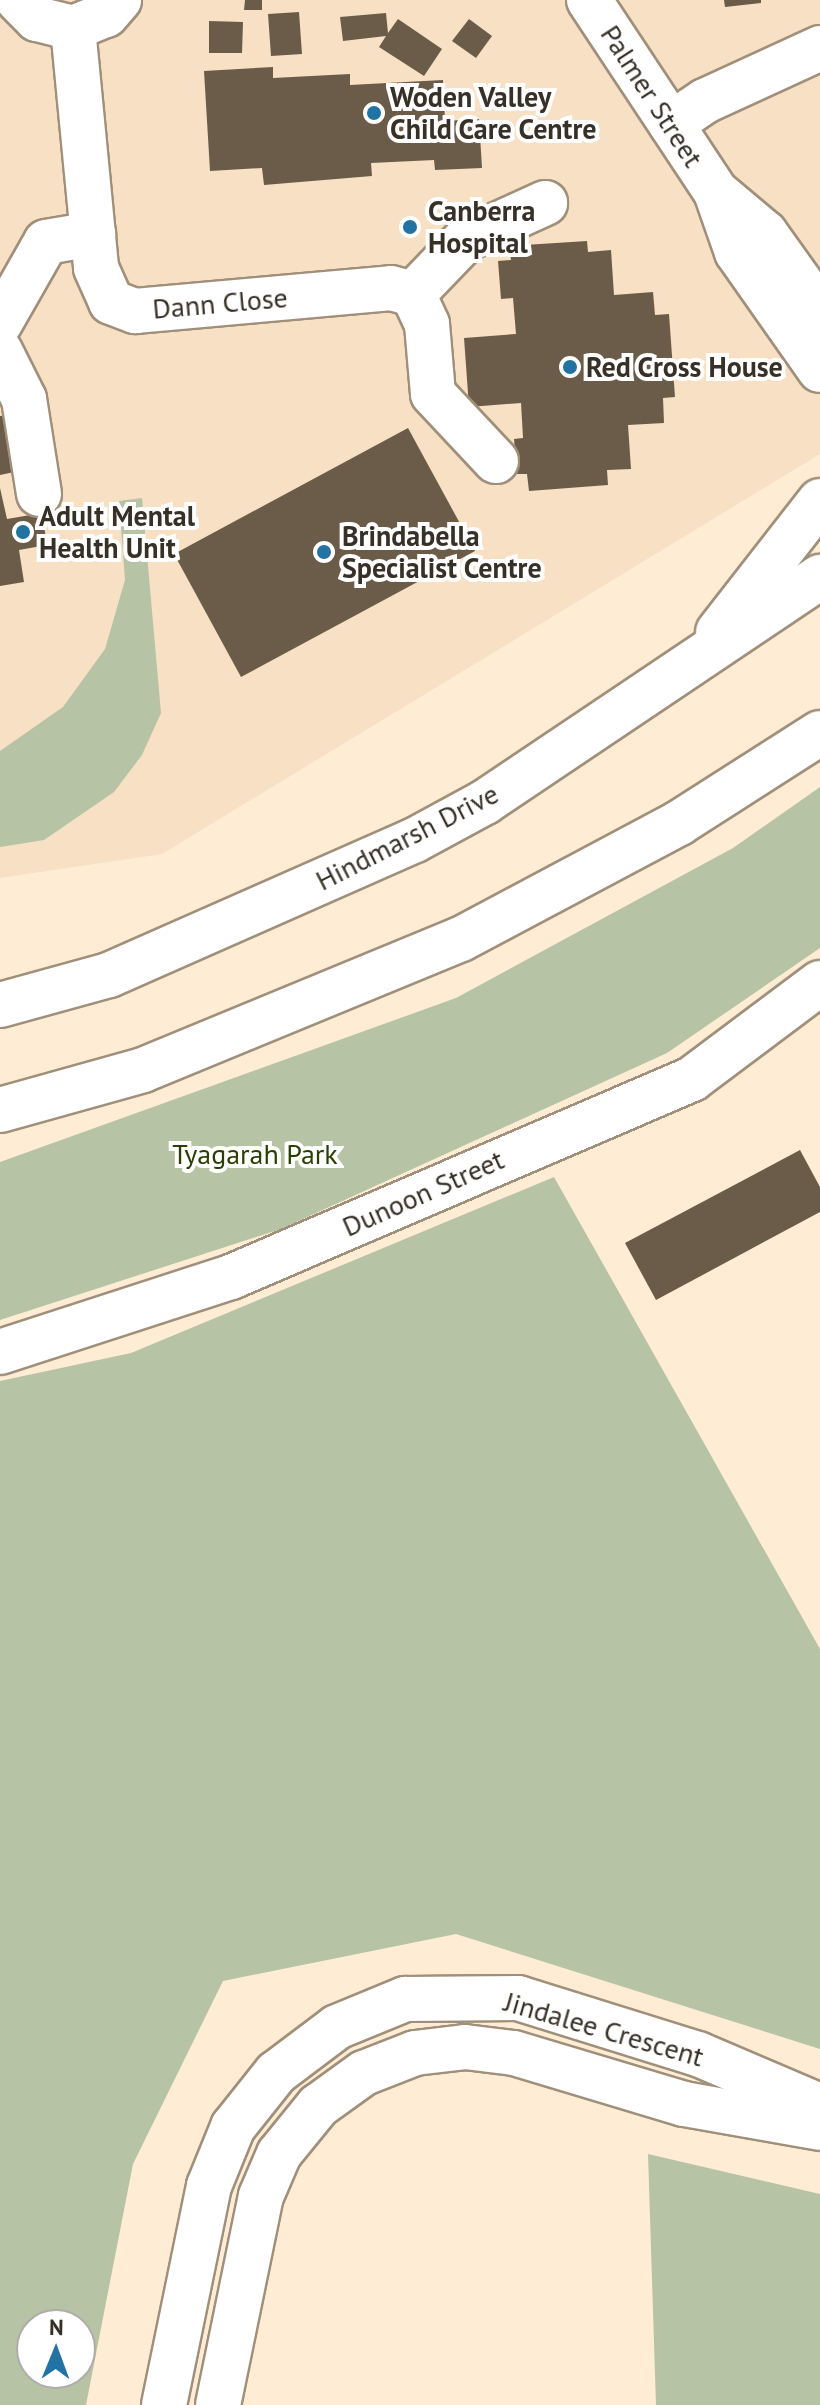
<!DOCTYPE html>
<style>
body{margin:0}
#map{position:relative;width:820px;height:2405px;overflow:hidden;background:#feecd5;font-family:"PT Sans",sans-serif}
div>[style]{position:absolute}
.built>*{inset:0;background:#f7e0c3}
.green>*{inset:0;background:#b6c3a5}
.building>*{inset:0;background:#6b5c49}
.roads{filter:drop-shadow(2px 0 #a0907b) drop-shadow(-2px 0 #a0907b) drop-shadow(0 2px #a0907b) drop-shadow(0 -2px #a0907b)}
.minor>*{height:44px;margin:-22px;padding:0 22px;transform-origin:22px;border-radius:22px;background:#fff}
.major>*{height:44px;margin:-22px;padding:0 22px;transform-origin:22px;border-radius:22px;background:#fff}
.dots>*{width:22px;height:22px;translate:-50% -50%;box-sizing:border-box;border:4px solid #fff;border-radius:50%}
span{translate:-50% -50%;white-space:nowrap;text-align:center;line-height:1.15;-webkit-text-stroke:8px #fff;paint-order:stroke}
.street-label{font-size:28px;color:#363027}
.poi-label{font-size:28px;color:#363027;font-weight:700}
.left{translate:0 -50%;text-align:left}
.park-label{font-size:28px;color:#2c3f00}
.north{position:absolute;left:16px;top:2309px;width:80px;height:80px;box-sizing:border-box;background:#fff;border:2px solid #afaca9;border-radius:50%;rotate:1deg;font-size:22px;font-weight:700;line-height:32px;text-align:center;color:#363027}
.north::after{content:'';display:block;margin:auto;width:28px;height:36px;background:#2173a4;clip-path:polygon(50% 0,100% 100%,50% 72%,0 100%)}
</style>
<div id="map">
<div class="built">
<div style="clip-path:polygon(0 0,820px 0,820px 454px,162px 854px,0 878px)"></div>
</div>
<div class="green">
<div style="clip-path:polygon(142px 498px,161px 713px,142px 755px,114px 792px,44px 840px,0 847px,0 751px,63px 707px,105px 649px,125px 580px,119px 501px)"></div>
<div style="clip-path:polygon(820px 787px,820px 948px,667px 1053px,281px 1229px,0 1320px,0 1162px,456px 998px,733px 848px)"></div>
<div style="clip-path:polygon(evenodd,554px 1177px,820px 1649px,820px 2049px,456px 1934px,223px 1981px,133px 2164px,86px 2405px,0 2405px,0 1381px,131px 1353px,554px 1177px,32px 2325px,80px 2325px,80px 2373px,32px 2373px,32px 2325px)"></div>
<div style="clip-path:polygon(648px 2154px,820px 2194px,820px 2405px,656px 2405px)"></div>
</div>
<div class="building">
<div style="clip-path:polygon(245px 0,262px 0,262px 10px,244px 10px)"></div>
<div style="clip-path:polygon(724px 0,761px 0,761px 3px,725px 7px)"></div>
<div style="clip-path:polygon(299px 12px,302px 54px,271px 56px,268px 14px)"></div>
<div style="clip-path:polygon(386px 13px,388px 33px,398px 19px,442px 49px,424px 76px,379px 47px,386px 36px,343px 41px,340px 17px)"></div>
<div style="clip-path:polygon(469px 19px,492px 36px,476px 58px,452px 41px)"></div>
<div style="clip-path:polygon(209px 21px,243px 22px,242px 53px,209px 53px)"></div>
<div style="clip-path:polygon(273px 67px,273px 78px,350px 74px,350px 85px,443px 80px,445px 121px,479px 119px,482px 168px,435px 170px,434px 160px,371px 163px,372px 176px,264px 185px,262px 168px,210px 171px,204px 71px)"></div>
<div style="clip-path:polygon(587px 241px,588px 252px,611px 250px,614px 295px,653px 292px,655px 315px,669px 314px,675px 397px,663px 398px,664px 423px,628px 425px,631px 469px,607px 470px,608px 485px,529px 491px,527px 474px,517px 474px,514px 439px,523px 438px,521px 403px,469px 407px,464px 338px,516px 334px,513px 298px,501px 299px,498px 261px,511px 260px,509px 246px)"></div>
<div style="clip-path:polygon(9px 415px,19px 471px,0 475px,0 416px)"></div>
<div style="clip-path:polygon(408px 428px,475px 551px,241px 677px,174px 554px)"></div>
<div style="clip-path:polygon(0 488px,7px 519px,42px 513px,47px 545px,19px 550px,24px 582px,0 586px)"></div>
<div style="clip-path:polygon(800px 1150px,820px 1187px,820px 1212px,656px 1300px,625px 1243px)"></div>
</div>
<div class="roads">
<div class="minor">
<div style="left:18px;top:0;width:27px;rotate:45deg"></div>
<div style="left:37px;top:19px;width:37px;rotate:14deg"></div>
<div style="left:73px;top:28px;width:35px;rotate:-22deg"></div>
<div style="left:106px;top:15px;width:20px;rotate:-49deg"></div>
<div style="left:589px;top:0;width:230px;rotate:56.5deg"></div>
<div style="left:716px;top:192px;width:64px;rotate:70.7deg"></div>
<div style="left:737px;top:252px;width:144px;rotate:54.9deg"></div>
<div style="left:73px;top:28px;width:241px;rotate:84.5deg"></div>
<div style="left:96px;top:268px;width:37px;rotate:66deg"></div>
<div style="left:111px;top:302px;width:26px;rotate:21deg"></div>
<div style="left:135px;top:311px;width:257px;rotate:-5.1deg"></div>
<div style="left:391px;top:288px;width:23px;rotate:15deg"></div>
<div style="left:413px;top:294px;width:33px;rotate:65deg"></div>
<div style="left:427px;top:324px;width:70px;rotate:85.1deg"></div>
<div style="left:433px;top:394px;width:92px;rotate:46.8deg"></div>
<div style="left:671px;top:124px;width:41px;rotate:-34.1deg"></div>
<div style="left:705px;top:101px;width:127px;rotate:-24.7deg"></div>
<div style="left:716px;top:192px;width:64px;rotate:39.9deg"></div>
<div style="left:765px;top:233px;width:95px;rotate:54.5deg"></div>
<div style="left:413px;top:294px;width:76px;rotate:-46.1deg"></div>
<div style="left:466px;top:239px;width:87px;rotate:-24.5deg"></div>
<div style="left:0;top:323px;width:93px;rotate:-60.4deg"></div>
<div style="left:46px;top:242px;width:48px;rotate:-9.7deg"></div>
<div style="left:0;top:351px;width:54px;rotate:63.4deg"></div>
<div style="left:24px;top:399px;width:96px;rotate:81deg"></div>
<div style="left:0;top:1352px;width:243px;rotate:-18deg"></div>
<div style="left:231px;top:1277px;width:502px;rotate:-23.24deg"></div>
<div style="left:692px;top:1079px;width:160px;rotate:-36.9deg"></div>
<div style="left:164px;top:2405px;width:224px;rotate:-78.4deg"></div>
<div style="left:209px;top:2186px;width:64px;rotate:-67.9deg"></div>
<div style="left:233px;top:2127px;width:69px;rotate:-51.5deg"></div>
<div style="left:276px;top:2073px;width:76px;rotate:-37deg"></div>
<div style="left:337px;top:2027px;width:74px;rotate:-22.4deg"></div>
<div style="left:405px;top:1999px;width:113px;rotate:-0.5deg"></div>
<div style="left:518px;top:1998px;width:189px;rotate:17.3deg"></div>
<div style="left:698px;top:2054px;width:133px;rotate:23.1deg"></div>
<div style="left:218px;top:2405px;width:213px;rotate:-78.4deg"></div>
<div style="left:261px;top:2196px;width:46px;rotate:-66.8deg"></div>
<div style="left:279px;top:2154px;width:62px;rotate:-50.9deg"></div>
<div style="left:318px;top:2106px;width:57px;rotate:-35.7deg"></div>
<div style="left:364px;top:2073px;width:55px;rotate:-21.4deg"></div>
<div style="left:415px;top:2053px;width:50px;rotate:-6.8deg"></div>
<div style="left:465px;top:2047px;width:49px;rotate:7deg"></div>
<div style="left:514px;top:2053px;width:177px;rotate:16.7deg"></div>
<div style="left:684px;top:2104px;width:138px;rotate:10deg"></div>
</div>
<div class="major">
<div style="left:718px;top:632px;width:166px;rotate:-52.1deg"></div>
<div style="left:0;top:1005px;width:113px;rotate:-15.4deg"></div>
<div style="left:109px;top:975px;width:334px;rotate:-23.8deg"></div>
<div style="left:415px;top:840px;width:80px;rotate:-28.5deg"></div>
<div style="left:485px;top:802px;width:404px;rotate:-33.9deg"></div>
<div style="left:0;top:1110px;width:148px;rotate:-15.6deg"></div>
<div style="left:143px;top:1070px;width:344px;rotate:-22.4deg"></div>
<div style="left:461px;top:939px;width:247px;rotate:-28deg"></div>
<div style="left:679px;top:823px;width:167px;rotate:-32.6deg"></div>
</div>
</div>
<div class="dots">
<div style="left:374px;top:113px;background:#2173a4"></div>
<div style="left:410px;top:227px;background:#2173a4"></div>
<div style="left:570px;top:367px;background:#2173a4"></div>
<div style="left:23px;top:532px;background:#2173a4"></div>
<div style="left:324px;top:552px;background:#2173a4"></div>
</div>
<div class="street-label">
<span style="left:652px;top:96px;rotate:57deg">Palmer Street</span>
<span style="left:220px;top:303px;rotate:-5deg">Dann Close</span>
<span style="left:407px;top:837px;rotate:-27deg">Hindmarsh Drive</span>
<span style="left:423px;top:1193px;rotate:-24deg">Dunoon Street</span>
<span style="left:604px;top:2029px;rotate:16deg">Jindalee Crescent</span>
</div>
<div class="poi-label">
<span class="left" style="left:390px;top:113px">Woden Valley<br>Child Care Centre</span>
<span class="left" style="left:428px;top:227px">Canberra<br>Hospital</span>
<span class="left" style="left:586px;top:367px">Red Cross House</span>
<span class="left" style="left:39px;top:532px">Adult Mental<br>Health Unit</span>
<span class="left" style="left:342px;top:552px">Brindabella<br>Specialist Centre</span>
</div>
<div class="park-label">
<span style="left:255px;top:1154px">Tyagarah Park</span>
</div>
<div class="north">N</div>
</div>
